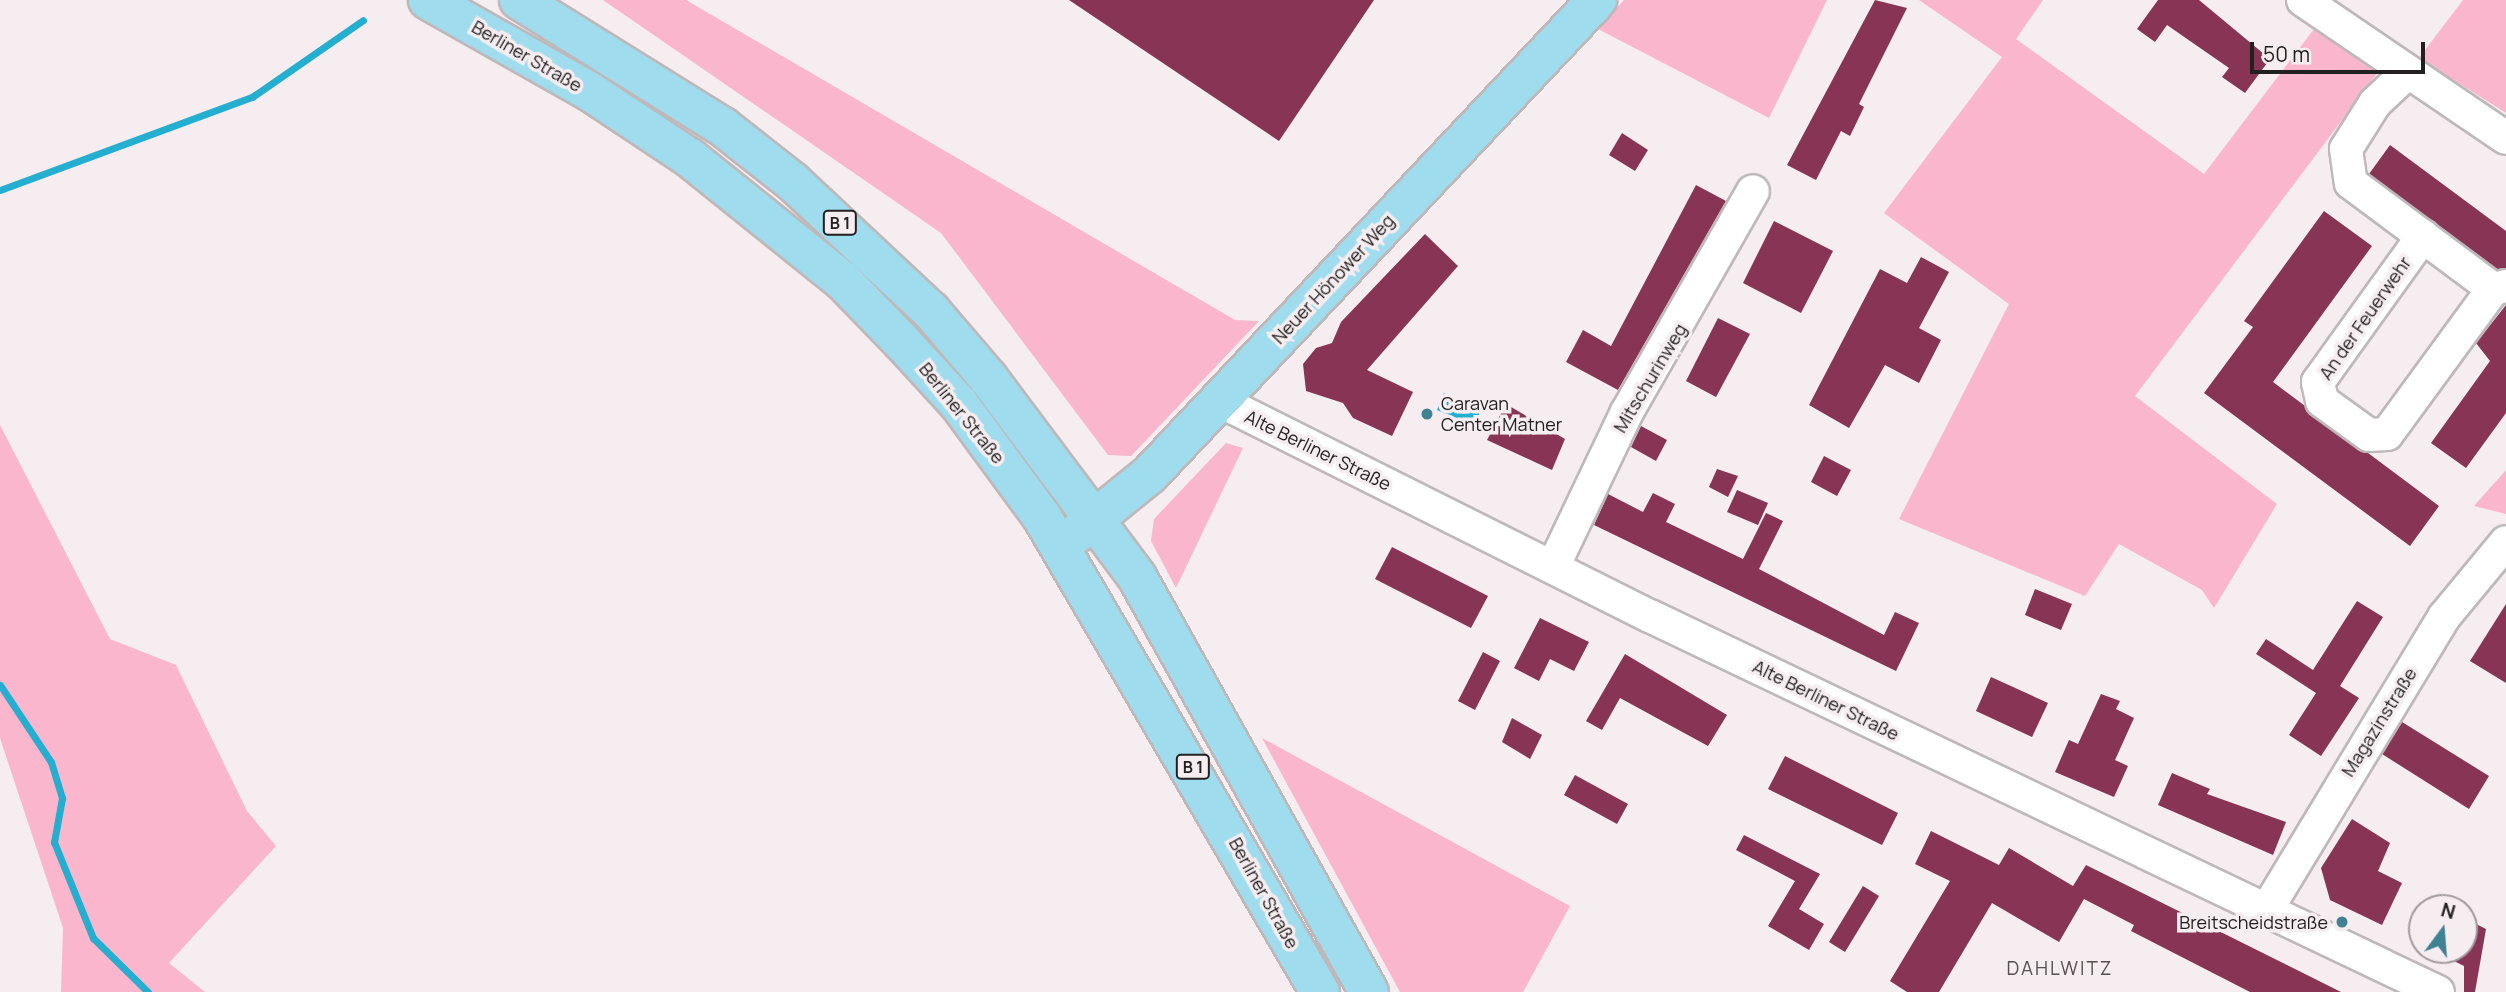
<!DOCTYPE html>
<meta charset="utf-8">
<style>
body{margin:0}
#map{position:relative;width:2506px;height:992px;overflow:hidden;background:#f5edef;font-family:Manrope,sans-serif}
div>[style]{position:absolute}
.green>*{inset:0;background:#fab6cc}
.water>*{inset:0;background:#24aed0}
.stream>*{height:7px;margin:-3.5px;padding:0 3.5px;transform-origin:3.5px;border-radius:3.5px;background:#24aed0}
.building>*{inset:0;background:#873455}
.roads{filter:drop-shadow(2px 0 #bfb8ba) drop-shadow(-2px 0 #bfb8ba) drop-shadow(0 2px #bfb8ba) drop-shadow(0 -2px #bfb8ba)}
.minor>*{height:32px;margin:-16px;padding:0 16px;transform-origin:16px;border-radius:16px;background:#fff}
.major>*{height:38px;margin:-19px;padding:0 19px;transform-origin:19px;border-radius:19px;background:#9edcee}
.dots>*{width:19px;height:19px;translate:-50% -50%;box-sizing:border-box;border:4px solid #f5edef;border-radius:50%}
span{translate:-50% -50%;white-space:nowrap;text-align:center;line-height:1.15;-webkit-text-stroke:7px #f5edef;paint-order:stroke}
.shield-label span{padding:2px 5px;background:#f5edef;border:2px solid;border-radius:5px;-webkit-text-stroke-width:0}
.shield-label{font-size:16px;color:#232021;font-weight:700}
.street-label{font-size:18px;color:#232021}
.poi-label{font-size:18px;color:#232021}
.left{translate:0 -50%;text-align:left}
.right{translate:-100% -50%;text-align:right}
.neighbourhood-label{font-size:19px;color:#565051;letter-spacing:2px}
.north{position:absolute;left:2408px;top:894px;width:70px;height:70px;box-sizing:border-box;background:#f5edef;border:2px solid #a19b9d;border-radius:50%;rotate:16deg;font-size:19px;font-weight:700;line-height:28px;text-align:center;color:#232021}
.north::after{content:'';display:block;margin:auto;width:24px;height:32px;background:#418194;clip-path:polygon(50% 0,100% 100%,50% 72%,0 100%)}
.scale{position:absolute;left:2250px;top:42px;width:175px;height:32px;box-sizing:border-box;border:4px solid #232021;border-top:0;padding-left:9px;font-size:21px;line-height:24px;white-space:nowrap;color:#232021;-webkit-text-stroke:5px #f5edef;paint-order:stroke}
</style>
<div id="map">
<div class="green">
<div style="clip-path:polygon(603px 0,686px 0,1235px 320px,1259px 321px,1131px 456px,1108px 455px,941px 233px)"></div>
<div style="clip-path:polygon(1624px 0,1827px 0,1769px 118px,1598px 29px)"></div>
<div style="clip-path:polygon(1919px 0,2043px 0,2016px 39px,2204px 174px,2314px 29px,2378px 72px,2135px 396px,2277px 504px,2214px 608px,2202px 590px,2119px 544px,2085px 596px,1899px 519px,2009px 304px,1884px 213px,2002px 57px)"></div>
<div style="clip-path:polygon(2463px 0,2506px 0,2506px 113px,2419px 58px)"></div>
<div style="clip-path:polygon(0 425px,110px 639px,176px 665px,247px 811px,276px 846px,169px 963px,205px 992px,61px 992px,63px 928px,0 738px)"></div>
<div style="clip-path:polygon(1226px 443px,1243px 448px,1176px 588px,1151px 541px,1154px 519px)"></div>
<div style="clip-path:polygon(2506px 470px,2506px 514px,2474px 506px)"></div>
<div style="clip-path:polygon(1262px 738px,1570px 906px,1523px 992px,1400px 992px)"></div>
</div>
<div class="water">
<div style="clip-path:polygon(1444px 393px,1480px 410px,1477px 426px,1437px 410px)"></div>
</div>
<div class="stream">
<div style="left:0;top:190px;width:269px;rotate:-20.3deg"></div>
<div style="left:252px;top:97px;width:135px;rotate:-34.7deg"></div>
<div style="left:0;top:685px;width:92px;rotate:56.5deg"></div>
<div style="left:51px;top:762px;width:38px;rotate:73deg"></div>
<div style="left:62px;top:798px;width:45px;rotate:100.3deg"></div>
<div style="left:54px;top:842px;width:104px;rotate:67.9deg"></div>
<div style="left:93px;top:938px;width:77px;rotate:44.5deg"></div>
</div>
<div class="building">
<div style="clip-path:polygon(1069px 0,1374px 0,1279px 141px)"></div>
<div style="clip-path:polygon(1875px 0,1907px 8px,1859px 104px,1864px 107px,1850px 136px,1841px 131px,1816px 180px,1787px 165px)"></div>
<div style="clip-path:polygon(2158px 0,2199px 0,2270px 59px,2245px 93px,2222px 77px,2229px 68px,2167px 25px,2155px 42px,2137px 29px)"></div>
<div style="clip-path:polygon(1622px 133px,1648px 150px,1635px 171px,1609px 155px)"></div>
<div style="clip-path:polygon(2390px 145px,2506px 231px,2506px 268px,2497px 269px,2369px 174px)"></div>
<div style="clip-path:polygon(1696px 185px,1726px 201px,1618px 390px,1566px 362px,1583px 330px,1611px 346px)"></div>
<div style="clip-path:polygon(2324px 211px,2372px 246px,2273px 382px,2439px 506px,2410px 546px,2204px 393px,2253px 327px,2244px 321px)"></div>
<div style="clip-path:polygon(1774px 221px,1833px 251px,1801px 313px,1743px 283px)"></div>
<div style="clip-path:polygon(1425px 234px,1458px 266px,1367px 370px,1413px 392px,1392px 436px,1353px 418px,1343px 403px,1306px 391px,1303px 364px,1316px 348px,1332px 343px,1341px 322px)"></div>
<div style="clip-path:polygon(1921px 257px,1949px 272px,1919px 328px,1941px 340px,1919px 383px,1885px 365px,1849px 428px,1809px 405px,1880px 269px,1907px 283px)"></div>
<div style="clip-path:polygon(2506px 305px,2506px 413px,2466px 468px,2431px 443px,2490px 361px,2476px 343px)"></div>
<div style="clip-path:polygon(1718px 318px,1750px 334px,1716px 397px,1686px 381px)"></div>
<div style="clip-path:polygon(1506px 404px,1565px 439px,1552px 470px,1487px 440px)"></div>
<div style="clip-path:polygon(1641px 426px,1667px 440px,1656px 461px,1631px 447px)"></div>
<div style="clip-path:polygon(1824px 456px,1851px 470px,1837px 496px,1811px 482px)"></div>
<div style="clip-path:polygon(1717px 469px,1738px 476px,1728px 497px,1709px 487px)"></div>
<div style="clip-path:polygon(1737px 490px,1768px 503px,1758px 525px,1727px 512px)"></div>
<div style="clip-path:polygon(1653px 493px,1675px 504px,1666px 522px,1743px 559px,1766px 513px,1783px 521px,1759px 569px,1884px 635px,1895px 612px,1919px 623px,1896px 671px,1594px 525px,1608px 494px,1643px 512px)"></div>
<div style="clip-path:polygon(1392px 547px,1488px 596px,1471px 628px,1375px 579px)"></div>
<div style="clip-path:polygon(2035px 589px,2072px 604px,2061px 630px,2025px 615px)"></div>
<div style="clip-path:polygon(2357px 601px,2383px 617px,2340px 686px,2359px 698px,2321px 756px,2289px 735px,2316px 693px,2256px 654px,2266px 639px,2313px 670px)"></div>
<div style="clip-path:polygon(2506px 604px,2506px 683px,2470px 661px)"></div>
<div style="clip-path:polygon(1540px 618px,1589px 642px,1574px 671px,1550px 659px,1539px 681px,1514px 668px)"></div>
<div style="clip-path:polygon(1483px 652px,1500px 661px,1475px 710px,1458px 701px)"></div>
<div style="clip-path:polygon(1625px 654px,1727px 715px,1708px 746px,1620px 698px,1602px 730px,1586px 721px)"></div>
<div style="clip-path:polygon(1991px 677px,2048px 703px,2032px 737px,1976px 711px)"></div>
<div style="clip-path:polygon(2101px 694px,2120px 701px,2116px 709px,2134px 718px,2115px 760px,2128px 766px,2114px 797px,2055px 772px,2069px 740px,2078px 744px)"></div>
<div style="clip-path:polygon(1512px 718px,1542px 735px,1530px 759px,1502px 742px)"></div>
<div style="clip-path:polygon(2402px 722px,2489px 776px,2469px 809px,2382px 754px)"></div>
<div style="clip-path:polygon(1785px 756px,1898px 813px,1882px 845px,1768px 789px)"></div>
<div style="clip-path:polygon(2172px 773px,2210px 789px,2207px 794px,2286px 822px,2273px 855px,2158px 805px)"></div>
<div style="clip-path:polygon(1575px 775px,1628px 804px,1617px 824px,1564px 795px)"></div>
<div style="clip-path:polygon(2352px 819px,2390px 843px,2378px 871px,2402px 883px,2382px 925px,2330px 900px,2321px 868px)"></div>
<div style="clip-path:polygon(1931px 831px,1999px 865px,2009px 848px,2073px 886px,2086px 865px,2341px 992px,2250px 992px,2131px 931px,2134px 925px,2084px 899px,2059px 942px,1992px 903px,1939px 992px,1907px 992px,1890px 981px,1950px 881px,1915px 864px)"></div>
<div style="clip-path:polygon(1744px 835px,1820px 874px,1799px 909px,1824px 924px,1809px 950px,1768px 926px,1795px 881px,1736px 850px)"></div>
<div style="clip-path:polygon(1863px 886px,1879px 896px,1845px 952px,1829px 942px)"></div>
<div style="clip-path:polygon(2464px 918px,2486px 929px,2475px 992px,2464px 992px,2464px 966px,2432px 950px,2464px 950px)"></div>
</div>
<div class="roads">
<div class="minor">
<div style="left:2303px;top:0;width:245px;rotate:34.2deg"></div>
<div style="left:2408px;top:72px;width:45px;rotate:136.8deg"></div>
<div style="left:2375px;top:103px;width:54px;rotate:122.2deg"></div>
<div style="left:2346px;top:149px;width:34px;rotate:82deg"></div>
<div style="left:2351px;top:183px;width:177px;rotate:36.7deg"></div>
<div style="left:2493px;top:289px;width:13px;rotate:-13deg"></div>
<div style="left:2423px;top:236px;width:180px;rotate:125.7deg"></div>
<div style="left:2318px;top:382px;width:19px;rotate:78deg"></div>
<div style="left:2322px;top:401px;width:58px;rotate:35.9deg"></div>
<div style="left:2369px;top:435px;width:18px;rotate:-3deg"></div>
<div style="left:2387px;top:434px;width:180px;rotate:-53.8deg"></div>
<div style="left:1218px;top:400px;width:483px;rotate:26.6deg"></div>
<div style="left:1650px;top:616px;width:873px;rotate:25.51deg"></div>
<div style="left:1553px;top:567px;width:172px;rotate:-64.5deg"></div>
<div style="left:1627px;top:412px;width:254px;rotate:-60.3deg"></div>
<div style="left:2266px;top:911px;width:344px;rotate:-58.8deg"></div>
<div style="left:2444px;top:617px;width:97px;rotate:-50.4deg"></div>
</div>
<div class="major">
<div style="left:428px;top:0;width:185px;rotate:29.5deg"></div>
<div style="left:589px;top:91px;width:121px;rotate:33.6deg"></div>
<div style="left:690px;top:158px;width:195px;rotate:38.8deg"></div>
<div style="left:842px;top:280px;width:86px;rotate:45.9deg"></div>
<div style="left:902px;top:342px;width:84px;rotate:47.4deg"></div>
<div style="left:959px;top:404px;width:140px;rotate:53.7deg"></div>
<div style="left:1042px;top:517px;width:550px;rotate:59.66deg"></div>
<div style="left:519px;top:0;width:240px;rotate:31.9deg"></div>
<div style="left:723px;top:127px;width:89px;rotate:38.2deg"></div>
<div style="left:793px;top:182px;width:189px;rotate:43.1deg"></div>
<div style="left:931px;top:311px;width:89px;rotate:49.5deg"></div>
<div style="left:989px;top:379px;width:247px;rotate:53.2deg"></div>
<div style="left:1137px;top:577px;width:475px;rotate:60.8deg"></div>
<div style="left:1076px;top:534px;width:95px;rotate:-39deg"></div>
<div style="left:1150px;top:474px;width:652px;rotate:-46.68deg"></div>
</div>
</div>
<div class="dots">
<div style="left:1427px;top:414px;background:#418194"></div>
<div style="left:2342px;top:922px;background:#418194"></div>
</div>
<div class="shield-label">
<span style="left:840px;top:223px">B 1</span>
<span style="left:1193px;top:767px">B 1</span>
</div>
<div class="street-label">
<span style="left:527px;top:56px;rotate:30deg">Berliner Straße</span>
<span style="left:1333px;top:279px;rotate:-47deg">Neuer Hönower Weg</span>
<span style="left:2365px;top:318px;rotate:-55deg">An der Feuerwehr</span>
<span style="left:1650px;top:378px;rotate:-59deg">Mitschurinweg</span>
<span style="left:962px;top:413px;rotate:51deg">Berliner Straße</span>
<span style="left:1318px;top:450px;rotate:26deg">Alte Berliner Straße</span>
<span style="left:1826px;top:700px;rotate:26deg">Alte Berliner Straße</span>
<span style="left:2379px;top:722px;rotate:-58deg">Magazinstraße</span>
<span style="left:1264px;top:893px;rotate:61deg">Berliner Straße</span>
</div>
<div class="poi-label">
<span class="left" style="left:1441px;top:414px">Caravan<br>Center Matner</span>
<span class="right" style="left:2328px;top:922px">Breitscheidstraße</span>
</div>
<div class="neighbourhood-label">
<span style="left:2060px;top:969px">DAHLWITZ</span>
</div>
<div class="north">N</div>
<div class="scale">50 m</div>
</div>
